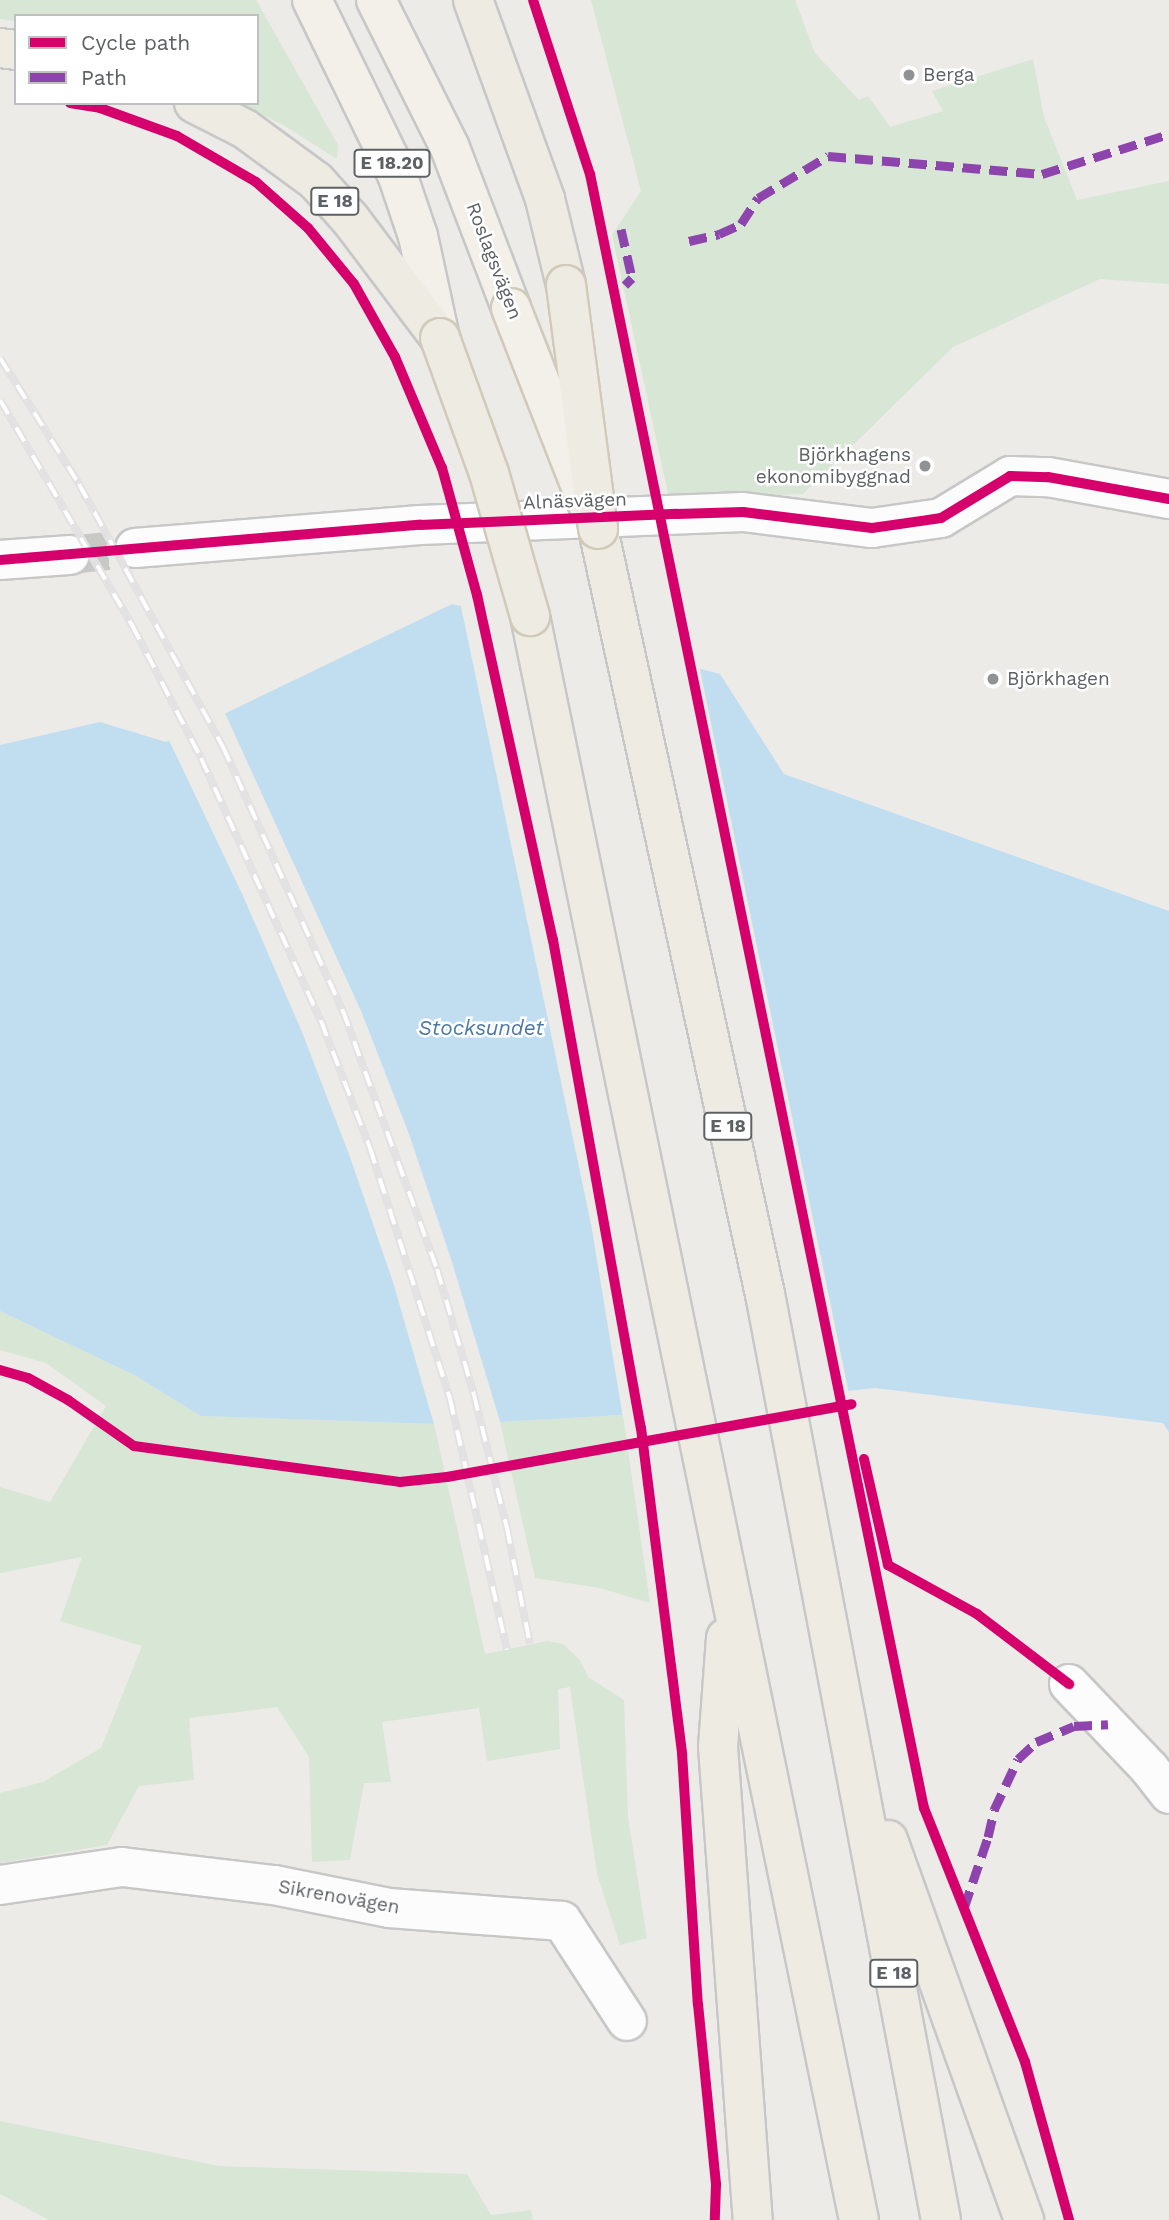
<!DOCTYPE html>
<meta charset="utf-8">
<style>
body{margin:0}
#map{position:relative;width:1169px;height:2220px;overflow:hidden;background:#ecebe8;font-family:"Work Sans",sans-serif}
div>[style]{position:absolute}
.green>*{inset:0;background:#d7e6d5}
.water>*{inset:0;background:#c1def1}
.pier>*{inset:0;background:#ecebe8}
.minor-tunnel>*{height:38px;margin-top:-19px;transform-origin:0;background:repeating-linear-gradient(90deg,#c8c8c7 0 38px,transparent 0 57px)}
.roads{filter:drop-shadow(2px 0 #c7c7c7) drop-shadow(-2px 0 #c7c7c7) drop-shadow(0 2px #c7c7c7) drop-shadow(0 -2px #c7c7c7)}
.minor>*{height:38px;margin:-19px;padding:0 19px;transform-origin:19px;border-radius:19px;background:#fcfcfc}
.major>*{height:38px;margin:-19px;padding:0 19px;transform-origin:19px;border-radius:19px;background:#f2f0e9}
.highway>*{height:38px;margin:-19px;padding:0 19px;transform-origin:19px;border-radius:19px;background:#eeebe3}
.rail>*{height:8px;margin-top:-4px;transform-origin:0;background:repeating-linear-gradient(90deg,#fff 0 16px,#e3e2e2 0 32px);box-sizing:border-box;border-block:2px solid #e3e2e2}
.bridges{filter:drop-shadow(2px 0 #d1cab9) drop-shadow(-2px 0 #d1cab9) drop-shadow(0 2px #d1cab9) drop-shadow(0 -2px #d1cab9)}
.major-bridge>*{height:38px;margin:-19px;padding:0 19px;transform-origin:19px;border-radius:19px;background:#f2f0e9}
.highway-bridge>*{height:38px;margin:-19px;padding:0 19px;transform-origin:19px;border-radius:19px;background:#eeebe3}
.quiet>*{height:9px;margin-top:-4.5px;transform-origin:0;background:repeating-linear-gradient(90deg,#8e44ad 0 18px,transparent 0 27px)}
.cycleway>*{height:10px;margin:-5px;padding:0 5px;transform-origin:5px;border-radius:5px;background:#d6006c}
.dots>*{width:19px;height:19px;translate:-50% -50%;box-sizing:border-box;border:4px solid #fff;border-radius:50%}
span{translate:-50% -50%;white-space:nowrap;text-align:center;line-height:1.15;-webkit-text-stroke:5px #fff;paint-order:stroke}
.shield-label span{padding:2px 5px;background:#fff;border:2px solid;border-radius:5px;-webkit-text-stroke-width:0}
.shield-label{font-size:18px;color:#5e6164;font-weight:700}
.poi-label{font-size:19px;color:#5e6164}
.left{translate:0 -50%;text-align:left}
.right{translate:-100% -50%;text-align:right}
.street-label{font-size:19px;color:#5e6164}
.water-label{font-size:21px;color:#4d79a6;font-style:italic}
.legend{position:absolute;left:14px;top:14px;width:245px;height:91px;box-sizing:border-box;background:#fff;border:2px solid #bfc0c1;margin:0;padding:9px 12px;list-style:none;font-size:21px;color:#5e6164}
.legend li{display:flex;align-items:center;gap:14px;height:35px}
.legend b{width:35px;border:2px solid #bfc0c1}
</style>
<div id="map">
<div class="green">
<div style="clip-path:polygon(0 0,256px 0,338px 145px,337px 159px,285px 126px,239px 103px,257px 103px,257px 16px,16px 16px,16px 21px,0 19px)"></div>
<div style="clip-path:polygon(591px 0,795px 0,815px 53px,859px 100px,868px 96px,890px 127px,943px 111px,932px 91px,1033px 59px,1044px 117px,1077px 200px,1169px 181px,1169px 284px,1100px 279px,953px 347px,803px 494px,669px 498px,612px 235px,641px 191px)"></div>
<div style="clip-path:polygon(0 1311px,136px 1376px,202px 1416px,434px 1424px,485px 1654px,547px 1641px,563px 1644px,580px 1660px,588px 1677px,624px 1700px,628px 1817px,647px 1938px,620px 1945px,597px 1874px,570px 1687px,558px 1689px,560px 1749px,487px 1761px,479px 1708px,382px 1722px,391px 1782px,364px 1783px,350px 1860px,312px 1862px,309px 1757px,277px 1707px,189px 1718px,194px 1780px,139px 1786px,107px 1845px,0 1863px,0 1793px,43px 1782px,101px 1748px,142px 1646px,60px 1621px,82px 1557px,0 1573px,0 1487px,50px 1502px,106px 1406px,46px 1363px,0 1350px)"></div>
<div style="clip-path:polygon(623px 1415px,650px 1603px,600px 1588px,535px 1578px,500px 1422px)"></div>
<div style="clip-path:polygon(0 2121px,219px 2166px,467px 2174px,491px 2215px,531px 2210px,533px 2220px,49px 2220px,0 2194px)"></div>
</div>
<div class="water">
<div style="clip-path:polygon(452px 604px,720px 674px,784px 774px,1169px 911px,1169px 1432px,1163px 1423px,875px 1388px,623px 1415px,500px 1422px,434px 1424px,201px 1416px,136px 1376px,0 1311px,0 745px,100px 722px,166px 742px)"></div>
</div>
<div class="pier">
<div style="clip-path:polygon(460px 602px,699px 665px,849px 1394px,623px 1418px,591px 1224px)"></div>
<div style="clip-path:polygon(224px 711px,361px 1011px,409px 1134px,452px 1262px,501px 1425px,435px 1428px,393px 1282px,350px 1157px,302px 1032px,244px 898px,168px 738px)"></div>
</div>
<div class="minor-tunnel">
<div style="left:70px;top:555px;width:65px;rotate:-6.1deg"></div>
</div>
<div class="roads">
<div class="minor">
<div style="left:135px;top:548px;width:286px;rotate:-4.6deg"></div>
<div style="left:420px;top:525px;width:323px;rotate:-2.3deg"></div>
<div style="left:743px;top:512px;width:130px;rotate:7.1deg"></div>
<div style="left:872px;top:528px;width:70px;rotate:-8.2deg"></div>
<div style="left:941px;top:518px;width:81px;rotate:-31.3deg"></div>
<div style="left:1010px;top:476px;width:38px;rotate:2deg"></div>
<div style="left:1048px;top:477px;width:123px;rotate:10.3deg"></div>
<div style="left:0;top:560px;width:70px;rotate:-4.1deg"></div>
<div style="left:1069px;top:1684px;width:116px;rotate:46.4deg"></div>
<div style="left:1149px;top:1768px;width:33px;rotate:52deg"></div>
<div style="left:0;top:1885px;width:123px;rotate:-8.4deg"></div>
<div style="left:122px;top:1867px;width:153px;rotate:6.8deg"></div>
<div style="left:274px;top:1885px;width:117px;rotate:11.3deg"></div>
<div style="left:389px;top:1908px;width:173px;rotate:4.3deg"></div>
<div style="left:562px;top:1921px;width:119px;rotate:57deg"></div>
</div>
<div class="major">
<div style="left:312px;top:0;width:194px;rotate:64deg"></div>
<div style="left:397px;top:174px;width:65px;rotate:71.3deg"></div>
<div style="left:418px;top:236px;width:104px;rotate:77.8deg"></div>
<div style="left:376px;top:0;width:165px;rotate:63.4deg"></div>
<div style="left:450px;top:148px;width:171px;rotate:69.1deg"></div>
</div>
<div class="highway">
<div style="left:473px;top:0;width:212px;rotate:70.1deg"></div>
<div style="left:545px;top:199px;width:89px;rotate:76.3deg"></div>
<div style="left:0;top:48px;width:16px;rotate:7deg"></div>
<div style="left:194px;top:103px;width:57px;rotate:27deg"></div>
<div style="left:245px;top:129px;width:88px;rotate:36.2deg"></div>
<div style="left:316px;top:181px;width:52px;rotate:48.1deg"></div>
<div style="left:351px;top:220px;width:148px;rotate:53deg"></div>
<div style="left:598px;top:529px;width:783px;rotate:77.69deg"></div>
<div style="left:765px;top:1294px;width:943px;rotate:79.24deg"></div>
<div style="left:530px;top:616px;width:1637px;rotate:78.41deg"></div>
<div style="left:726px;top:1638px;width:109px;rotate:94.2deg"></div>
<div style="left:718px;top:1747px;width:474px;rotate:85.8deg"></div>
<div style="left:888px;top:1840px;width:404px;rotate:70.3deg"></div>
</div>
</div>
<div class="rail">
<div style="left:0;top:358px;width:149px;rotate:57.9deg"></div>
<div style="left:79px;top:484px;width:300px;rotate:61.3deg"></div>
<div style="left:223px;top:747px;width:290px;rotate:65.6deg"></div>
<div style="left:343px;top:1011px;width:275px;rotate:70deg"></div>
<div style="left:437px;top:1269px;width:131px;rotate:73.6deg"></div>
<div style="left:474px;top:1395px;width:137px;rotate:76.1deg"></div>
<div style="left:507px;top:1528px;width:118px;rotate:78.8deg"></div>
<div style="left:0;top:400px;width:261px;rotate:59.6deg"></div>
<div style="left:132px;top:625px;width:150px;rotate:62.6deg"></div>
<div style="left:201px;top:758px;width:289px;rotate:65.5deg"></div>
<div style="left:321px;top:1021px;width:136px;rotate:68.9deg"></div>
<div style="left:370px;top:1148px;width:263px;rotate:72.3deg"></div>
<div style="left:450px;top:1399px;width:257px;rotate:77.2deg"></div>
</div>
<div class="bridges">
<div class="major-bridge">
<div style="left:511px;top:308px;width:211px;rotate:68.6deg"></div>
</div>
<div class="highway-bridge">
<div style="left:566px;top:285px;width:246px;rotate:82.5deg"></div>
<div style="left:440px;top:338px;width:144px;rotate:70.1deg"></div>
<div style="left:489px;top:473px;width:149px;rotate:74deg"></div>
</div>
</div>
<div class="quiet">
<div style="left:621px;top:229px;width:50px;rotate:77.3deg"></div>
<div style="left:632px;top:278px;width:10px;rotate:135deg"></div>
<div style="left:689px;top:241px;width:31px;rotate:-13deg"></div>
<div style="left:719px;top:234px;width:24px;rotate:-24deg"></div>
<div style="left:741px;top:224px;width:31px;rotate:-57deg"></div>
<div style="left:758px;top:198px;width:82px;rotate:-31deg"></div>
<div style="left:828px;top:156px;width:215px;rotate:4.8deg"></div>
<div style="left:1042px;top:174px;width:133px;rotate:-17.5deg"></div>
<div style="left:964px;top:1908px;width:75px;rotate:-71.3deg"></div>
<div style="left:988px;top:1837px;width:28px;rotate:-77deg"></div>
<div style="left:994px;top:1810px;width:56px;rotate:-64.8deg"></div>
<div style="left:1018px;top:1759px;width:25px;rotate:-43deg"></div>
<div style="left:1036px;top:1742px;width:41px;rotate:-22.8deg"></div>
<div style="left:1074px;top:1726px;width:34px;rotate:-3deg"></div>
</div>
<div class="cycleway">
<div style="left:533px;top:0;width:183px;rotate:71.9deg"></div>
<div style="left:590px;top:174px;width:1668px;rotate:78.45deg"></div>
<div style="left:924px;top:1808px;width:273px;rotate:68.3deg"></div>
<div style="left:1025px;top:2062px;width:164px;rotate:74.4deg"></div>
<div style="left:70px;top:103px;width:30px;rotate:9deg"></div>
<div style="left:100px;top:108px;width:82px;rotate:20deg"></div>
<div style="left:177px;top:136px;width:91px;rotate:30.2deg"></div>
<div style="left:256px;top:182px;width:69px;rotate:41.5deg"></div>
<div style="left:308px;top:228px;width:72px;rotate:50.6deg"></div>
<div style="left:354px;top:284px;width:84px;rotate:60.7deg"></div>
<div style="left:395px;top:357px;width:121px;rotate:67.1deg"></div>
<div style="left:442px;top:468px;width:132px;rotate:74.6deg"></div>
<div style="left:477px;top:595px;width:353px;rotate:77.6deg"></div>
<div style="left:553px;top:940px;width:496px;rotate:79.8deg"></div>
<div style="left:641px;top:1428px;width:328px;rotate:82.8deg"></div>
<div style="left:682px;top:1753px;width:252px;rotate:86.4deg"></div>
<div style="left:698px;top:2004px;width:181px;rotate:84.3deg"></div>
<div style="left:716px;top:2184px;width:36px;rotate:92deg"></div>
<div style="left:0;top:560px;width:421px;rotate:-4.8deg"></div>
<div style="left:420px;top:525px;width:257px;rotate:-2.5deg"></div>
<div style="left:677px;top:514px;width:66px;rotate:-1.7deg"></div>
<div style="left:743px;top:512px;width:130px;rotate:7.1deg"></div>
<div style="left:872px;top:528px;width:70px;rotate:-8.2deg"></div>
<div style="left:941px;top:518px;width:81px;rotate:-31.3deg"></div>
<div style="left:1010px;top:476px;width:38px;rotate:2deg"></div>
<div style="left:1048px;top:477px;width:123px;rotate:10.3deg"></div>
<div style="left:0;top:1370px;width:29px;rotate:16deg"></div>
<div style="left:28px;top:1378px;width:46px;rotate:28.8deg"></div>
<div style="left:68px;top:1400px;width:80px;rotate:34.9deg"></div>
<div style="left:134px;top:1446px;width:268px;rotate:7.7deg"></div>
<div style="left:400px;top:1482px;width:47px;rotate:-6.1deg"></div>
<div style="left:447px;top:1477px;width:411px;rotate:-10.2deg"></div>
<div style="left:864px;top:1459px;width:109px;rotate:77.2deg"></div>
<div style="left:888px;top:1565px;width:102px;rotate:28.8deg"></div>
<div style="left:977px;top:1614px;width:116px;rotate:37.3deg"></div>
</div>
<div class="dots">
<div style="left:909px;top:75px;background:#909192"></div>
<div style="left:925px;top:466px;background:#909192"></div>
<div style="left:993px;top:679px;background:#909192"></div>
</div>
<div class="shield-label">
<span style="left:392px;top:163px">E 18.20</span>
<span style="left:335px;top:201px">E 18</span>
<span style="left:728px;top:1126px">E 18</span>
<span style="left:894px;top:1973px">E 18</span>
</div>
<div class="poi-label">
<span class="left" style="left:923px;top:75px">Berga</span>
<span class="right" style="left:911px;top:466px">Björkhagens<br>ekonomibyggnad</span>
<span class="left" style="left:1007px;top:679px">Björkhagen</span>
</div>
<div class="street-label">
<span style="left:494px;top:261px;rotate:69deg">Roslagsvägen</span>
<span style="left:575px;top:501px;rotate:-2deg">Alnäsvägen</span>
<span style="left:339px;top:1897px;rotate:10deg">Sikrenovägen</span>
</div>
<div class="water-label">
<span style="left:481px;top:1028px">Stocksundet</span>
</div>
<ul class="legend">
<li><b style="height:9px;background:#d6006c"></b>Cycle path</li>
<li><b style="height:9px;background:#8e44ad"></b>Path</li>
</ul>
</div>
